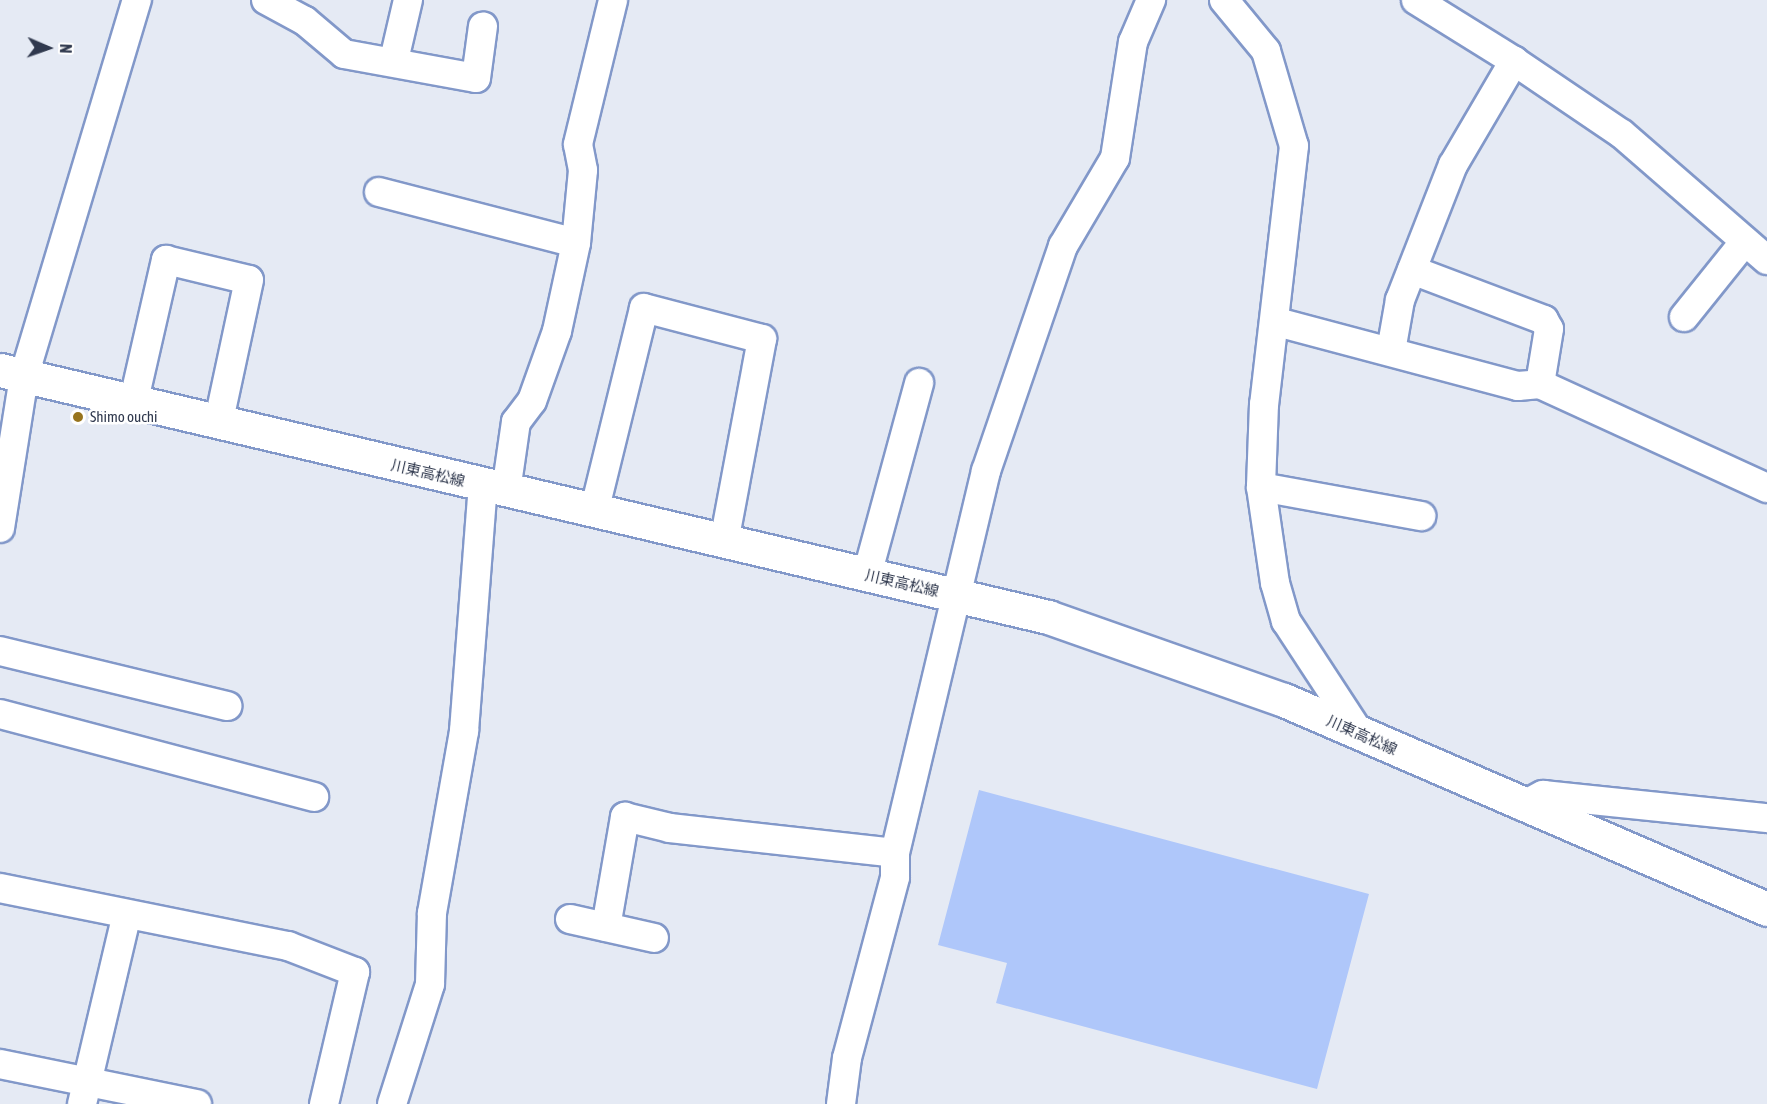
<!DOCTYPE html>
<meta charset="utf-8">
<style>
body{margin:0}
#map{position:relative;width:1767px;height:1104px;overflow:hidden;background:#e5eaf4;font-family:"Asap Condensed","Noto Sans JP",sans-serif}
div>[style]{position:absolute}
.building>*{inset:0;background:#afc7fa}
.roads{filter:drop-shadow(2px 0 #8298c9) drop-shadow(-2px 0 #8298c9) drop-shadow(0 2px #8298c9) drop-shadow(0 -2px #8298c9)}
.minor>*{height:28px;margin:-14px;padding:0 14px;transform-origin:14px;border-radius:14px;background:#fff}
.secondary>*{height:33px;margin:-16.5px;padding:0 16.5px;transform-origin:16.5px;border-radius:16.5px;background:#fff}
.dots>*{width:16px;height:16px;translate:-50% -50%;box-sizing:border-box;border:3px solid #fff;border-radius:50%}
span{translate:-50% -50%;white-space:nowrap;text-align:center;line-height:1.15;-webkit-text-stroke:5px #fff;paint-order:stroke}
.poi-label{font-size:15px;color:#30394e}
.left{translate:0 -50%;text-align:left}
.street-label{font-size:15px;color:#30394e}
.north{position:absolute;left:18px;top:18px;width:60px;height:60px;-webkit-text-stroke:4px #fff;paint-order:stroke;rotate:92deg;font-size:16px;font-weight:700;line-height:24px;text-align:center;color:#30394e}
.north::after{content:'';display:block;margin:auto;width:21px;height:27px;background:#30394e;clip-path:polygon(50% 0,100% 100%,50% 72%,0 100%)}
</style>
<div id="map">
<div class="building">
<div style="clip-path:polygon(979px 790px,1369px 894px,1317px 1089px,996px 1003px,1007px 963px,938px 945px)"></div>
</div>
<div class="roads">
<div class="minor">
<div style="left:266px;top:0;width:44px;rotate:28.3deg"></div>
<div style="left:305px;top:21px;width:51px;rotate:40.2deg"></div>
<div style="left:344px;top:54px;width:134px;rotate:10.3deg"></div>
<div style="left:476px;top:78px;width:52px;rotate:-82.3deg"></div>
<div style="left:1224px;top:0;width:66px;rotate:50.5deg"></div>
<div style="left:1266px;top:51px;width:99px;rotate:73.6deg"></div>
<div style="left:1294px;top:146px;width:260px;rotate:96.6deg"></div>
<div style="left:1264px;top:404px;width:83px;rotate:92.1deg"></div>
<div style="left:1261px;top:487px;width:97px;rotate:81.7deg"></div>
<div style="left:1275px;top:583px;width:40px;rotate:74deg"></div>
<div style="left:1286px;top:621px;width:135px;rotate:56.8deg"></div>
<div style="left:1416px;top:0;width:115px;rotate:31.9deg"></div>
<div style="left:394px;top:60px;width:62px;rotate:-76.9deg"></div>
<div style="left:379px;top:192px;width:203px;rotate:14.5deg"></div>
<div style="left:1412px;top:270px;width:141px;rotate:20.7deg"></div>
<div style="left:1544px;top:320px;width:10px;rotate:61deg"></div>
<div style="left:1549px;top:329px;width:56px;rotate:99.3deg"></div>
<div style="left:1684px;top:317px;width:97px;rotate:-51.2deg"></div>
<div style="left:1277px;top:322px;width:249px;rotate:14.9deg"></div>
<div style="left:1518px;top:386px;width:22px;rotate:-5deg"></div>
<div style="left:1540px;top:384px;width:250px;rotate:24.6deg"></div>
<div style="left:1391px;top:351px;width:52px;rotate:-80deg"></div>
<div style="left:1400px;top:300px;width:145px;rotate:-68.6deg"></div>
<div style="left:1453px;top:165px;width:121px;rotate:-59.6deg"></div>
<div style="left:1514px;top:61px;width:130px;rotate:34.1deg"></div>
<div style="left:1622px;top:134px;width:192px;rotate:41deg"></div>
<div style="left:133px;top:404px;width:148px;rotate:-77.1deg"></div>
<div style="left:166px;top:260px;width:85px;rotate:13.5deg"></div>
<div style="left:249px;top:280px;width:147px;rotate:102.1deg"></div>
<div style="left:1261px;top:487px;width:163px;rotate:10.3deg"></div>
<div style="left:506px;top:491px;width:70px;rotate:-81.8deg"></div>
<div style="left:516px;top:422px;width:26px;rotate:-53deg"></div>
<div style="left:532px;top:401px;width:74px;rotate:-70.3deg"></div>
<div style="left:557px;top:331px;width:90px;rotate:-77.8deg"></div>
<div style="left:576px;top:243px;width:73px;rotate:-84.5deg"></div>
<div style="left:583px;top:170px;width:26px;rotate:-101deg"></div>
<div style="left:578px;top:144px;width:148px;rotate:-76.3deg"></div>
<div style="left:594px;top:512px;width:210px;rotate:-76.2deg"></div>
<div style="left:644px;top:308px;width:122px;rotate:14.7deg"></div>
<div style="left:762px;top:339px;width:207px;rotate:100.6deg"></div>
<div style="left:0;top:528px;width:154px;rotate:-81deg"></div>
<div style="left:24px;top:376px;width:393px;rotate:-73.3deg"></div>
<div style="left:867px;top:575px;width:199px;rotate:-74.8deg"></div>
<div style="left:0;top:651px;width:234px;rotate:13.6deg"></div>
<div style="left:0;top:714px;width:325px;rotate:14.8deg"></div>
<div style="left:1522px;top:806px;width:24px;rotate:-28deg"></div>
<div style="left:1543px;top:795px;width:225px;rotate:5.9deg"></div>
<div style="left:0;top:888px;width:294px;rotate:11.4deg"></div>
<div style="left:288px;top:946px;width:72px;rotate:21.2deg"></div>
<div style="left:355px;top:972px;width:136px;rotate:103.2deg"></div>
<div style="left:570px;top:919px;width:86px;rotate:12.7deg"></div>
<div style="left:606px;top:927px;width:112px;rotate:-80.2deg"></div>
<div style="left:625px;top:817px;width:46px;rotate:13.7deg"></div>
<div style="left:670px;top:828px;width:226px;rotate:6.3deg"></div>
<div style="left:895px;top:853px;width:393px;rotate:-76.6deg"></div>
<div style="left:986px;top:471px;width:238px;rotate:-71.1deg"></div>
<div style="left:1063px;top:246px;width:102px;rotate:-59.4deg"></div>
<div style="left:1115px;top:158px;width:117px;rotate:-81.2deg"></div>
<div style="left:1133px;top:42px;width:46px;rotate:-66.8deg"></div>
<div style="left:0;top:1064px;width:201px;rotate:11.5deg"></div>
<div style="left:82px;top:1104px;width:195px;rotate:-76.7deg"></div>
<div style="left:392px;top:1104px;width:126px;rotate:-72.4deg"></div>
<div style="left:430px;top:984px;width:71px;rotate:-88.4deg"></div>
<div style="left:432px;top:913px;width:185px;rotate:-80deg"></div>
<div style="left:464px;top:731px;width:246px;rotate:-85.6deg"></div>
<div style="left:841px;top:1104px;width:46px;rotate:-82.6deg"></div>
<div style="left:847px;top:1058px;width:187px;rotate:-75.1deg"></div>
<div style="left:895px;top:877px;width:24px;rotate:-90deg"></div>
</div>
<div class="secondary">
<div style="left:0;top:370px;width:1077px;rotate:13.26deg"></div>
<div style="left:1048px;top:617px;width:250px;rotate:19.4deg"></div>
<div style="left:1284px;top:700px;width:526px;rotate:23.4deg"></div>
</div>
</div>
<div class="dots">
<div style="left:78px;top:417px;background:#97741e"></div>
</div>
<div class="poi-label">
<span class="left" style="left:90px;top:417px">Shimo ouchi</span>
</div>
<div class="street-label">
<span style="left:428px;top:473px;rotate:13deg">川東高松線</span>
<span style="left:902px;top:583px;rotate:13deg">川東高松線</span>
<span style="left:1362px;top:735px;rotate:24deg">川東高松線</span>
</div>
<div class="north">N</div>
</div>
